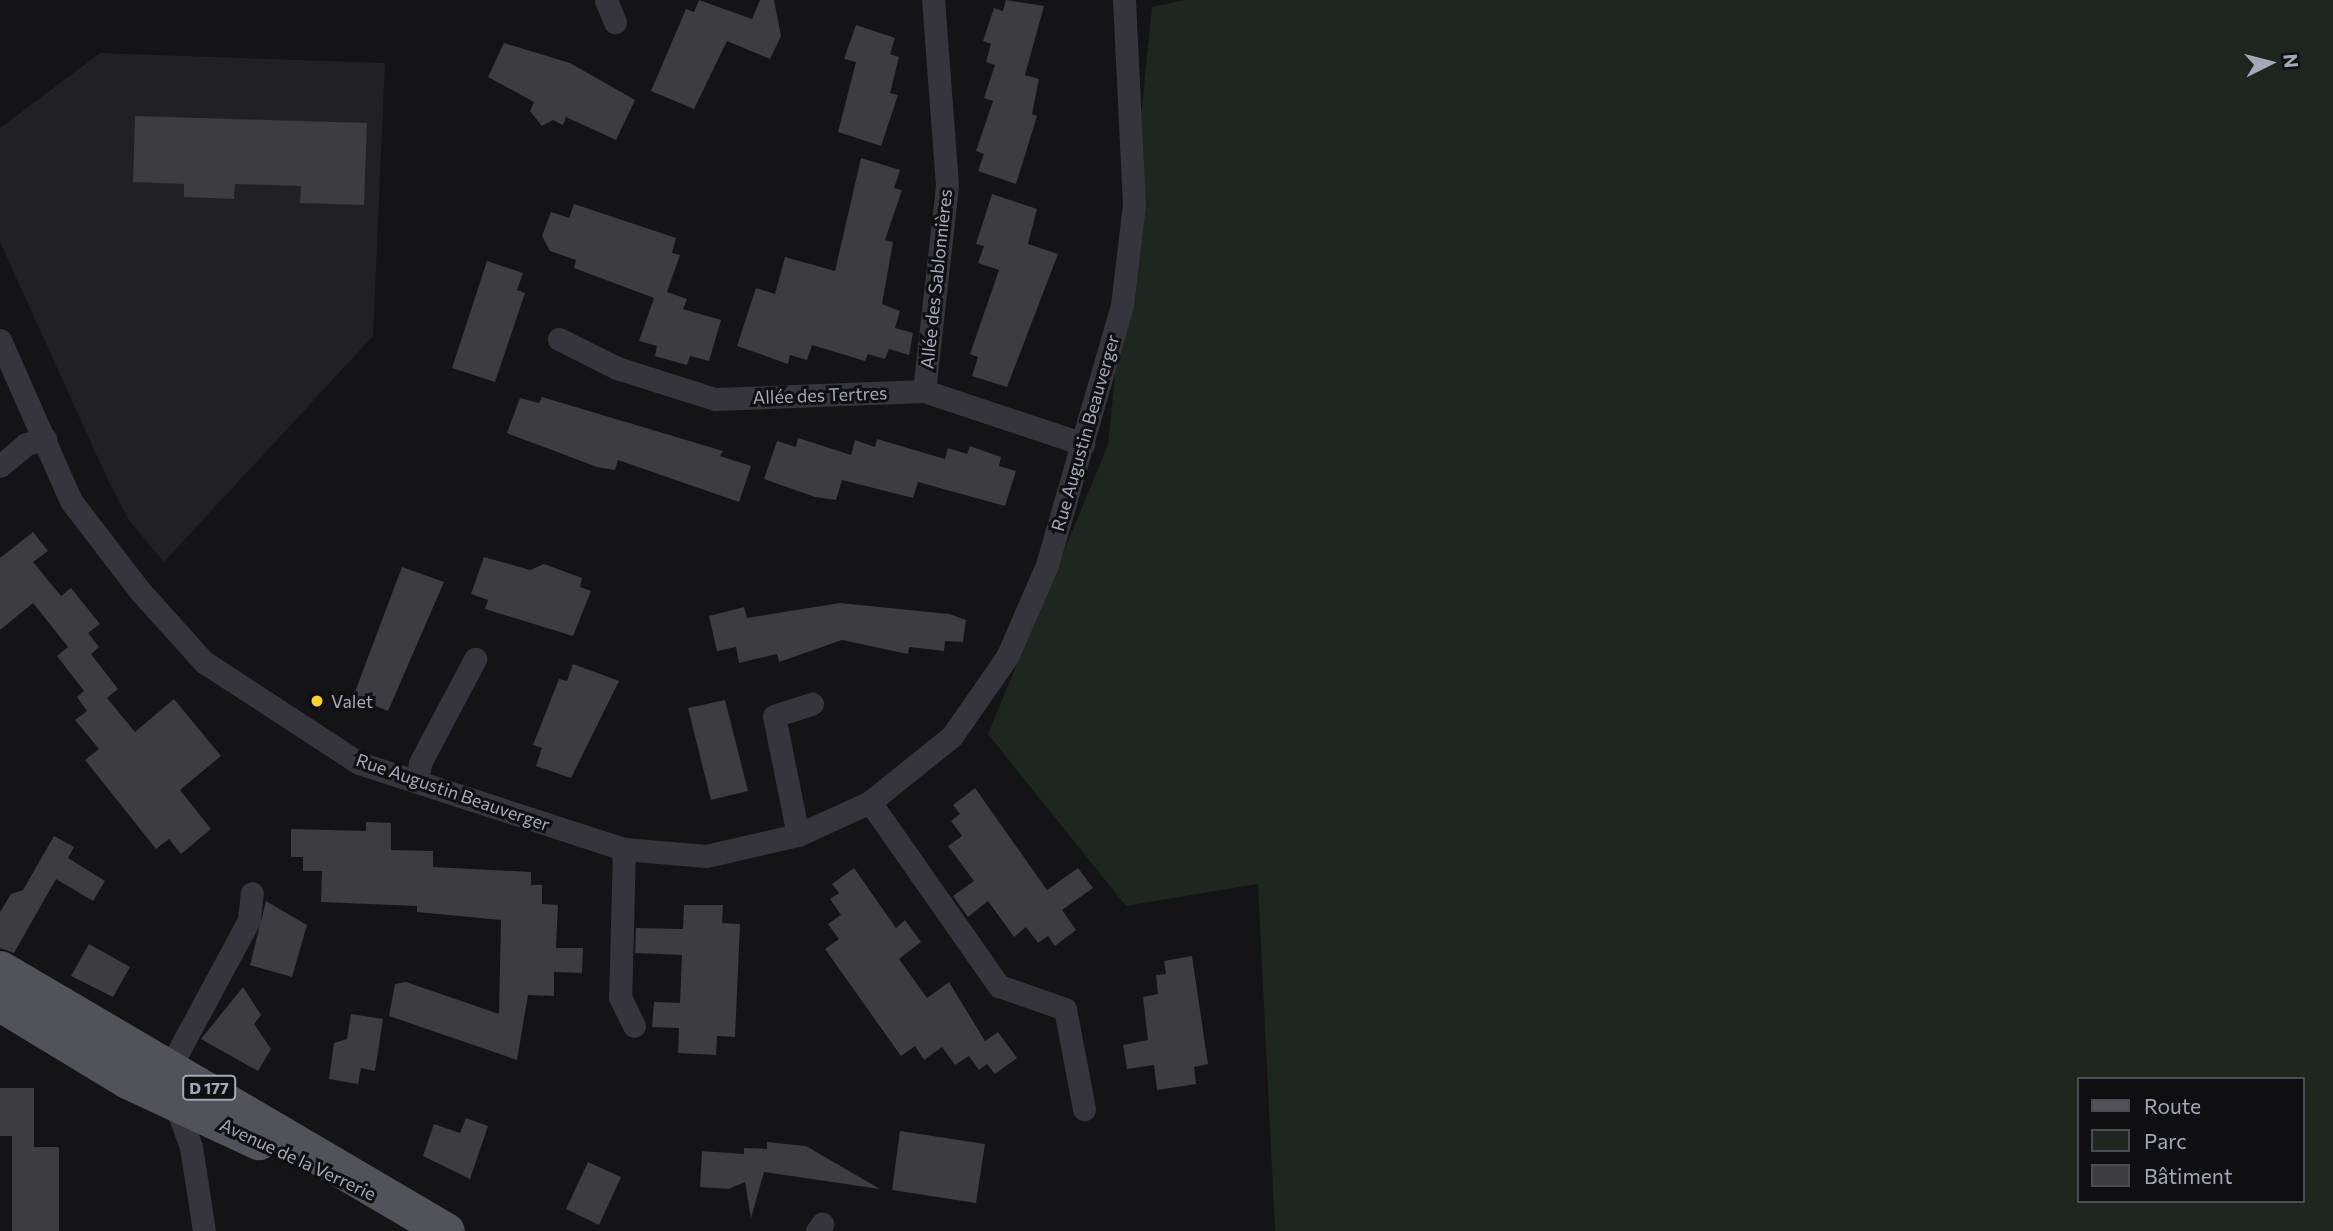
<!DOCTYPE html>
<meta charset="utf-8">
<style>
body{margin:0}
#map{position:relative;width:2333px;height:1231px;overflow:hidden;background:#141416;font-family:Commissioner,sans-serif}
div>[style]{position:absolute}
.built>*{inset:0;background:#212023}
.green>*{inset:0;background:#1e2620}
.building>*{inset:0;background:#3c3c41}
.minor>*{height:23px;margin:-11.5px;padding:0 11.5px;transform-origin:11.5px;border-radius:11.5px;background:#35353b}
.primary>*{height:37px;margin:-18.5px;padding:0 18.5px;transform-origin:18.5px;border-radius:18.5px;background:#51525a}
.dots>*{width:19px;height:19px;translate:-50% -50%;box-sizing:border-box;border:4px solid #0f0f11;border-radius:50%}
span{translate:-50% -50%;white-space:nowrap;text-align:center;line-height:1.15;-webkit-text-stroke:6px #0f0f11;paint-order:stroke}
.shield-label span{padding:2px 5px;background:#0f0f11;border:2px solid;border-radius:5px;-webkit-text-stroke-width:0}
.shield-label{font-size:16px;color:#a5a8b7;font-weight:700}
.street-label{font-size:18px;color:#a5a8b7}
.poi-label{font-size:18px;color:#a5a8b7}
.left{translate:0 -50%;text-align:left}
.legend{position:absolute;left:2077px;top:1077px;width:228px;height:126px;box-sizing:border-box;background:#0f0f11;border:2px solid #4b4c53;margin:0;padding:9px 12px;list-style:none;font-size:21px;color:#a5a8b7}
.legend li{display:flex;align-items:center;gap:14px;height:35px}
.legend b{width:35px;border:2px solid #4b4c53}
.north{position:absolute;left:2235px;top:28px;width:70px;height:70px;-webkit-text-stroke:5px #0f0f11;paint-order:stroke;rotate:84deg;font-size:19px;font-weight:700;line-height:28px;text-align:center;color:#a5a8b7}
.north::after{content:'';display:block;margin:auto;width:24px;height:32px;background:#a5a8b7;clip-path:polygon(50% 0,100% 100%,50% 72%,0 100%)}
</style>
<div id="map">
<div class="built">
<div style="clip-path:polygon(100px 53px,385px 63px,373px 336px,164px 562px,128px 519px,107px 478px,0 242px,0 128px)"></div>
</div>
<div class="green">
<div style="clip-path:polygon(evenodd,1184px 0,2333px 0,2333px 1231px,1275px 1231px,1258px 884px,1126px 906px,988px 734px,1108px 445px,1152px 7px,1184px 0,2079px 1079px,2303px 1079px,2303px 1201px,2079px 1201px,2079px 1079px)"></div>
</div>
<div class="building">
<div style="clip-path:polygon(699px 0,752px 19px,760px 0,774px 0,781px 36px,770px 59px,727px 41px,694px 109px,651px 91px,686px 9px,694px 12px)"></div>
<div style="clip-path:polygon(1006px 0,1044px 6px,1025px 75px,1039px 79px,1032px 114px,1037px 116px,1016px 184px,978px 171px,984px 154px,976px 151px,993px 101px,984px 98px,995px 65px,986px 62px,991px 44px,983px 41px,994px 8px,1003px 11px)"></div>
<div style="clip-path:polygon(856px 25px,895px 38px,890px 54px,899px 57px,890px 93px,898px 95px,881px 146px,838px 132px,856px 62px,844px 59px)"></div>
<div style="clip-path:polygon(504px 43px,570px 63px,635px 100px,616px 140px,566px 117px,563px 125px,553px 120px,542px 126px,530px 111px,534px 102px,488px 77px)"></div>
<div style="clip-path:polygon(135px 116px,367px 123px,364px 205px,300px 203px,301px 186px,235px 184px,234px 199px,184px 197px,184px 184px,133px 182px)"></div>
<div style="clip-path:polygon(861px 158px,900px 170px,894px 188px,902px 190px,885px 240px,893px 242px,882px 304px,900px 311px,895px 328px,913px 333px,909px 355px,889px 349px,885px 359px,868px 354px,865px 361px,812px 345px,807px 360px,790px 355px,788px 364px,737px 346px,756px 288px,775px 294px,785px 257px,835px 271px)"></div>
<div style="clip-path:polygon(992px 194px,1037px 209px,1028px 244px,1058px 254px,1007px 387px,972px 376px,978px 357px,970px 354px,999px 270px,978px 263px,984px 246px,976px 244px)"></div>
<div style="clip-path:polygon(574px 204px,676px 238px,672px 253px,680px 255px,667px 292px,687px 299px,683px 309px,721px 320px,709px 361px,690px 356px,687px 365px,655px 356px,657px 346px,639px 341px,654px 298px,574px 268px,576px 260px,550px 251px,542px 236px,551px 212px,569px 218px)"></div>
<div style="clip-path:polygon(487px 261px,523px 273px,517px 290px,525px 293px,495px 382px,452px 368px)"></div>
<div style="clip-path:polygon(542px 397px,723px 451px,720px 456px,751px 466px,739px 502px,618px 460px,615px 470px,597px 467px,507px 433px,520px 398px,539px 403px)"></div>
<div style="clip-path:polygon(798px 438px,851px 455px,855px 440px,875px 447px,877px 439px,945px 459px,948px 448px,967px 454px,970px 446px,1001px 457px,999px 466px,1016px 471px,1005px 506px,918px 482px,913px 498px,842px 480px,836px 500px,815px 497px,764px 479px,777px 441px,796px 447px)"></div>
<div style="clip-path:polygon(33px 532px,48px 551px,33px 562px,61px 596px,71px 588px,100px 624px,88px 633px,99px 647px,91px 654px,118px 689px,107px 698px,135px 732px,174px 699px,221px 756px,180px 790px,211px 829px,181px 854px,169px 839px,156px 849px,85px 760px,99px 749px,75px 720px,87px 711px,77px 697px,84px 691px,57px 656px,68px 647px,33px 603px,0 630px,0 558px)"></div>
<div style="clip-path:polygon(484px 557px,530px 570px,544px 564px,582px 578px,580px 587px,591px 591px,573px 636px,485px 609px,488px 600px,471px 594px)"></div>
<div style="clip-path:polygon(402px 567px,444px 582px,388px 711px,353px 697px)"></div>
<div style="clip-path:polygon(840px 603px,949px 614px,966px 620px,963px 642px,945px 641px,944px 651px,909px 647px,908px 654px,842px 640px,779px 662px,777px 654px,739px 663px,736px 647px,717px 651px,709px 616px,744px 607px,747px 618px)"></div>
<div style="clip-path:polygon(573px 664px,619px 681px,571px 778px,536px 766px,542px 748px,533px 745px,559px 679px,567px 681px)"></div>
<div style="clip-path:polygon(725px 700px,748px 791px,711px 800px,688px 708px)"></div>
<div style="clip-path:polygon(975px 788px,1047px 890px,1078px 868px,1093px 888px,1062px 910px,1076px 930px,1055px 946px,1048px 936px,1038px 943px,1026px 927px,1014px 937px,988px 901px,968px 917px,953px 896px,974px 881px,948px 846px,962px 836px,951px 821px,960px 814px,953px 805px)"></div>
<div style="clip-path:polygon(366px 822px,391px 823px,391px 850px,433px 851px,433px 867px,531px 872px,531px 885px,542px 885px,542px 904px,558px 905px,556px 948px,583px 948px,582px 973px,554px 972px,554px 996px,528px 995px,517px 1060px,389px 1016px,395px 984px,406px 982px,499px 1014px,501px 920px,417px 912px,417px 906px,321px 902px,322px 871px,303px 871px,303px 857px,291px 857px,291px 829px,366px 831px)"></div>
<div style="clip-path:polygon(54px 836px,74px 847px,68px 858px,105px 881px,93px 901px,56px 879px,14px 953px,0 948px,0 912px,11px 894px,23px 890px)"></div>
<div style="clip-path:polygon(854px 868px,896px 928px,905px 920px,921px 942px,899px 959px,927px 998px,949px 982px,985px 1041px,998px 1032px,1017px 1058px,995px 1074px,987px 1064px,979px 1070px,969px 1056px,955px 1065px,942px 1047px,924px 1060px,915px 1046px,901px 1056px,825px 949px,839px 939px,828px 924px,841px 915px,830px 899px,839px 893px,832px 884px)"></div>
<div style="clip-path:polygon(266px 901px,307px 925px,292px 977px,250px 965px)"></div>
<div style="clip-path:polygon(684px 905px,723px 905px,722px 923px,740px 924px,735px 1037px,717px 1036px,716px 1055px,678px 1053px,679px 1028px,652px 1027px,654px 1002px,680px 1003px,682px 955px,635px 953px,636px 928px,683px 929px)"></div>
<div style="clip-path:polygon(89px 944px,130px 967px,113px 997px,71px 976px)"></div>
<div style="clip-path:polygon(1192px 956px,1208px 1064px,1194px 1067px,1196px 1084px,1157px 1090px,1154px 1065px,1127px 1069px,1123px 1045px,1148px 1040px,1143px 997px,1158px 994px,1156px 975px,1166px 974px,1164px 961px)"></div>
<div style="clip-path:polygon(243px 987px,261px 1015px,254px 1024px,271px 1049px,258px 1071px,201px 1039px)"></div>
<div style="clip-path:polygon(351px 1014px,383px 1019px,375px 1071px,361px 1068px,358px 1084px,329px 1079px,334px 1043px,347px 1039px)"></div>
<div style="clip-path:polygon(0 1088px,34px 1088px,34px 1147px,59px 1147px,59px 1231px,12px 1231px,12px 1136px,0 1136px)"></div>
<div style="clip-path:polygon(466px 1118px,488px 1126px,470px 1179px,423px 1156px,434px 1124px,460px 1133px)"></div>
<div style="clip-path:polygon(900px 1131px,985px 1144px,976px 1203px,892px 1190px)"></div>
<div style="clip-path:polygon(767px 1142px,806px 1146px,880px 1189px,764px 1172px,751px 1218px,745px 1182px,729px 1189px,700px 1187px,702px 1151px,744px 1154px,744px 1148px,767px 1149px)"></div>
<div style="clip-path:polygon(588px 1162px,621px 1177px,599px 1225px,566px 1209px)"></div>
</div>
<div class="minor">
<div style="left:606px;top:0;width:24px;rotate:68deg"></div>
<div style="left:559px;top:339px;width:65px;rotate:26.6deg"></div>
<div style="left:617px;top:368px;width:103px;rotate:17.6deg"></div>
<div style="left:715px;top:399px;width:209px;rotate:-2.2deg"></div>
<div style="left:924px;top:391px;width:168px;rotate:18.4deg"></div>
<div style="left:0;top:340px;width:176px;rotate:66.2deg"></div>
<div style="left:71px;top:501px;width:113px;rotate:52.5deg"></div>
<div style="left:140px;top:591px;width:96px;rotate:48deg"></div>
<div style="left:204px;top:662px;width:185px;rotate:33.1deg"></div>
<div style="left:359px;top:763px;width:279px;rotate:18deg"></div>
<div style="left:624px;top:849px;width:82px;rotate:4.9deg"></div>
<div style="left:706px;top:856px;width:94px;rotate:-12.9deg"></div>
<div style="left:798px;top:835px;width:79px;rotate:-24.6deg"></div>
<div style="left:870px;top:802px;width:105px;rotate:-38.8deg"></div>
<div style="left:952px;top:736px;width:96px;rotate:-55.2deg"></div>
<div style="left:1007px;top:657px;width:100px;rotate:-66.5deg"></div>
<div style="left:1047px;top:565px;width:271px;rotate:-73.9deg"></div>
<div style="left:1122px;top:305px;width:101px;rotate:-83.2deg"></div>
<div style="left:1134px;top:205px;width:205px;rotate:-92.8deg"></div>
<div style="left:924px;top:391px;width:207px;rotate:-83.6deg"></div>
<div style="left:947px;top:185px;width:186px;rotate:-94.3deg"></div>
<div style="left:0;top:466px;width:34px;rotate:-40deg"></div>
<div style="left:26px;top:444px;width:20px;rotate:-15deg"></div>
<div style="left:417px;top:782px;width:19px;rotate:-81deg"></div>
<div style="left:420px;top:763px;width:118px;rotate:-62.1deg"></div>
<div style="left:870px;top:802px;width:225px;rotate:55deg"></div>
<div style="left:999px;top:986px;width:70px;rotate:19.2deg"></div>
<div style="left:1065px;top:1009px;width:102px;rotate:79.2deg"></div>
<div style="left:798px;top:835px;width:121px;rotate:-101.4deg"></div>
<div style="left:774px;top:716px;width:40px;rotate:-18deg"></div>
<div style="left:624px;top:849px;width:148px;rotate:91.5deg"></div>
<div style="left:620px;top:997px;width:32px;rotate:64deg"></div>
<div style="left:171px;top:1065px;width:165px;rotate:-61.7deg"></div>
<div style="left:249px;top:920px;width:27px;rotate:-84deg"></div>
<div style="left:175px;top:1103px;width:47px;rotate:70deg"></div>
<div style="left:191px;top:1147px;width:85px;rotate:81.2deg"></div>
<div style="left:817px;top:1231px;width:9px;rotate:-54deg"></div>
</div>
<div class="primary">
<div style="left:0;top:969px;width:517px;rotate:30.43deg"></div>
<div style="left:0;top:1003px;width:149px;rotate:31.2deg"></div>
<div style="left:127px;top:1080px;width:145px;rotate:25deg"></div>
</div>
<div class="dots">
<div style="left:317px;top:701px;background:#fad228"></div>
</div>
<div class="shield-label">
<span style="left:209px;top:1088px">D 177</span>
</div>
<div class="street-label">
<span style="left:936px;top:279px;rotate:-84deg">Allée des Sablonnières</span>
<span style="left:820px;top:395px;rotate:-2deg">Allée des Tertres</span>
<span style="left:1085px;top:433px;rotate:-74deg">Rue Augustin Beauverger</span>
<span style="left:453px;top:792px;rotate:19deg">Rue Augustin Beauverger</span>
<span style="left:298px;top:1159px;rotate:25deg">Avenue de la Verrerie</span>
</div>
<div class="poi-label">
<span class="left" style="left:331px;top:701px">Valet</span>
</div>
<ul class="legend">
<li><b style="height:9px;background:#51525a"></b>Route</li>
<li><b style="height:19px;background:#1e2620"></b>Parc</li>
<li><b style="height:19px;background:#3c3c41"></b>Bâtiment</li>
</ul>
<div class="north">N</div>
</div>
